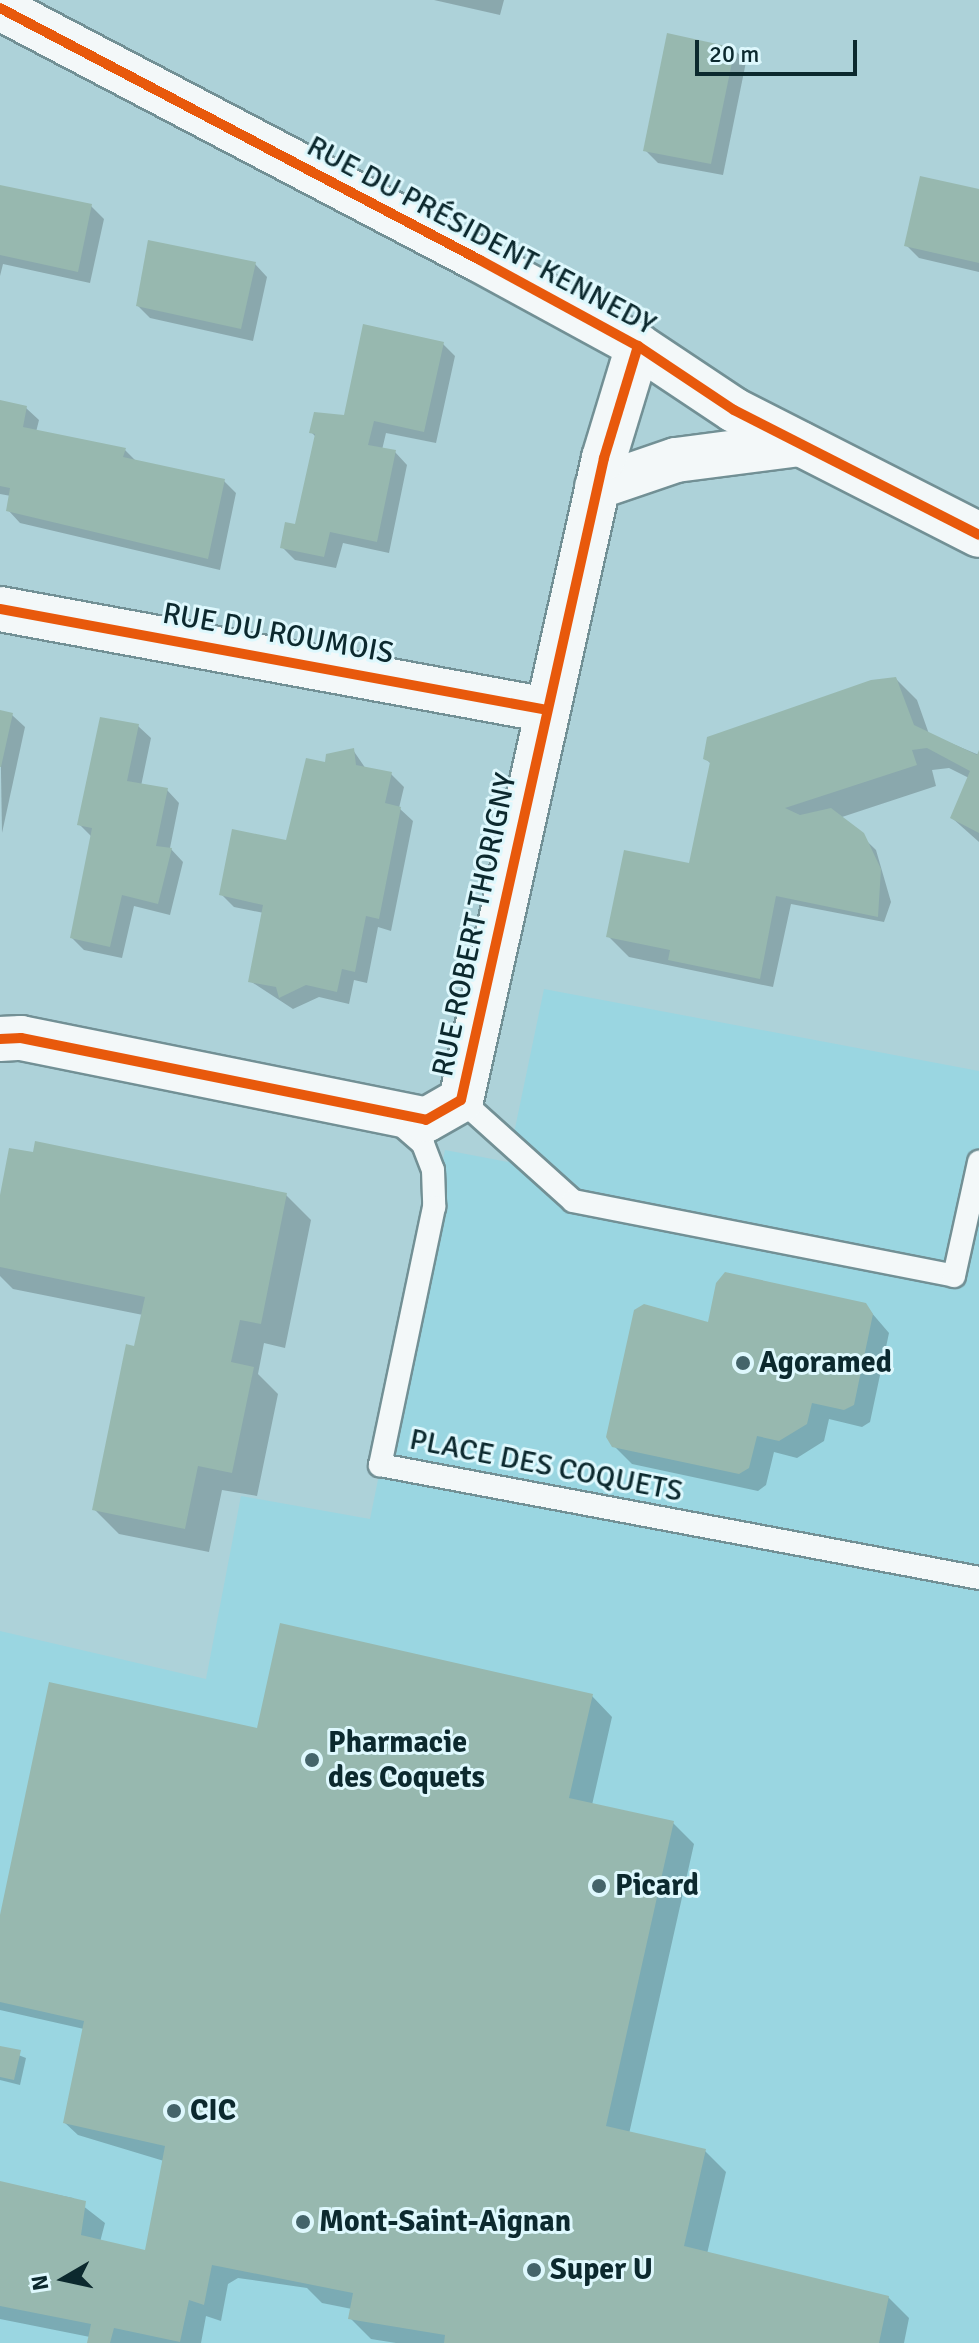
<!DOCTYPE html>
<meta charset="utf-8">
<style>
body{margin:0}
#map{position:relative;width:979px;height:2343px;overflow:hidden;background:#add2d9;font-family:Signika,sans-serif}
div>[style]{position:absolute}
.built>*{inset:0;background:#9ad6e1}
.shadow>*{inset:0;background:#0003}
.building>*{inset:0;background:#97b8af}
.roads{filter:drop-shadow(2px 0 #729095) drop-shadow(-2px 0 #729095) drop-shadow(0 2px #729095) drop-shadow(0 -2px #729095)}
.service>*{height:22px;margin:-11px;padding:0 11px;transform-origin:11px;border-radius:11px;background:#f3f8f9}
.minor>*{height:44px;margin:-22px;padding:0 22px;transform-origin:22px;border-radius:22px;background:#f3f8f9}
.cycleway>*{height:10px;margin:-5px;padding:0 5px;transform-origin:5px;border-radius:5px;background:#e8590c}
.dots>*{width:22px;height:22px;translate:-50% -50%;box-sizing:border-box;border:4px solid #def8fd;border-radius:50%}
span{translate:-50% -50%;white-space:nowrap;text-align:center;line-height:1.15;-webkit-text-stroke:6px #def8fd;paint-order:stroke}
.street-label{font-size:30px;color:#0c292e}
.poi-label{font-size:30px;color:#0c292e;font-weight:700}
.left{translate:0 -50%;text-align:left}
.north{position:absolute;left:24px;top:2239px;width:80px;height:80px;-webkit-text-stroke:6px #def8fd;paint-order:stroke;rotate:261deg;font-size:22px;font-weight:700;line-height:32px;text-align:center;color:#0c292e}
.north::after{content:'';display:block;margin:auto;width:28px;height:36px;background:#0c292e;clip-path:polygon(50% 0,100% 100%,50% 72%,0 100%)}
.scale{position:absolute;left:695px;top:40px;width:162px;height:36px;box-sizing:border-box;border:4px solid #0c292e;border-top:0;padding-left:10px;font-size:24px;line-height:28px;white-space:nowrap;color:#0c292e;-webkit-text-stroke:6px #def8fd;paint-order:stroke}
</style>
<div id="map">
<div class="built">
<div style="clip-path:polygon(544px 989px,979px 1071px,979px 2343px,0 2343px,0 1631px,206px 1679px,241px 1496px,370px 1519px,445px 1150px,508px 1162px)"></div>
</div>
<div class="shadow">
<div style="clip-path:polygon(434px 0,504px 0,500px 15px)"></div>
<div style="clip-path:polygon(734px 49px,746px 62px,723px 175px,658px 163px,645px 150px)"></div>
<div style="clip-path:polygon(0 187px,91px 206px,104px 219px,90px 283px,3px 264px,0 276px)"></div>
<div style="clip-path:polygon(979px 191px,979px 272px,919px 258px,907px 246px)"></div>
<div style="clip-path:polygon(255px 264px,267px 277px,253px 341px,150px 318px,138px 306px)"></div>
<div style="clip-path:polygon(443px 344px,455px 356px,436px 443px,386px 433px,382px 450px,395px 452px,407px 465px,389px 553px,343px 543px,336px 568px,295px 560px,282px 547px,296px 527px,316px 437px,311px 432px,345px 418px)"></div>
<div style="clip-path:polygon(0 402px,26px 408px,39px 420px,36px 432px,125px 450px,137px 462px,224px 481px,236px 493px,220px 570px,20px 523px,8px 510px,11px 496px,0 494px)"></div>
<div style="clip-path:polygon(896px 679px,917px 700px,929px 734px,979px 755px,979px 842px,952px 818px,969px 778px,949px 768px,932px 770px,936px 786px,842px 817px,876px 850px,891px 902px,884px 922px,791px 904px,773px 987px,629px 957px,608px 936px,690px 866px,711px 764px,705px 758px)"></div>
<div style="clip-path:polygon(0 712px,12px 715px,25px 727px,2px 833px)"></div>
<div style="clip-path:polygon(138px 726px,151px 738px,141px 786px,167px 790px,179px 803px,170px 848px,183px 862px,170px 915px,134px 906px,122px 958px,84px 950px,72px 938px,92px 837px,79px 824px)"></div>
<div style="clip-path:polygon(353px 750px,366px 769px,391px 774px,404px 787px,399px 808px,413px 821px,391px 931px,378px 927px,367px 983px,354px 980px,349px 1004px,319px 997px,293px 1009px,250px 981px,264px 913px,234px 907px,221px 894px,287px 842px,327px 764px)"></div>
<div style="clip-path:polygon(286px 1195px,311px 1220px,285px 1348px,264px 1343px,258px 1374px,278px 1394px,257px 1496px,222px 1490px,209px 1552px,119px 1534px,94px 1509px,143px 1315px,13px 1289px,0 1276px,0 1205px)"></div>
<div style="clip-path:polygon(865px 1305px,889px 1333px,870px 1422px,862px 1427px,829px 1419px,824px 1441px,797px 1458px,774px 1452px,766px 1485px,758px 1491px,632px 1464px,614px 1446px,710px 1325px)"></div>
<div style="clip-path:polygon(592px 1696px,612px 1717px,592px 1805px,673px 1823px,694px 1844px,629px 2134px,705px 2151px,726px 2172px,707px 2254px,888px 2297px,909px 2318px,904px 2343px,396px 2343px,371px 2339px,350px 2318px,352px 2309px,322px 2303px,307px 2288px,238px 2278px,228px 2284px,221px 2321px,206px 2316px,201px 2343px,89px 2343px,90px 2337px,0 2319px,0 2183px,73px 2198px,105px 2223px,100px 2242px,147px 2252px,164px 2161px,78px 2135px,65px 2123px,84px 2029px,0 2010px,0 1925px,257px 1730px)"></div>
<div style="clip-path:polygon(0 2048px,26px 2058px,20px 2085px,0 2080px)"></div>
</div>
<div class="building">
<div style="clip-path:polygon(667px 33px,735px 48px,711px 164px,643px 151px)"></div>
<div style="clip-path:polygon(920px 176px,979px 189px,979px 263px,904px 246px)"></div>
<div style="clip-path:polygon(0 185px,92px 204px,78px 272px,0 255px)"></div>
<div style="clip-path:polygon(148px 240px,256px 262px,241px 329px,136px 306px)"></div>
<div style="clip-path:polygon(363px 324px,444px 342px,424px 432px,374px 421px,368px 445px,396px 450px,377px 542px,330px 532px,324px 557px,280px 548px,285px 522px,295px 524px,315px 434px,309px 433px,314px 412px,344px 415px)"></div>
<div style="clip-path:polygon(0 400px,27px 406px,23px 427px,126px 448px,123px 457px,225px 479px,208px 559px,6px 511px,10px 488px,0 486px)"></div>
<div style="clip-path:polygon(896px 677px,914px 725px,977px 755px,979px 750px,979px 833px,950px 818px,970px 771px,927px 748px,912px 750px,917px 765px,785px 808px,800px 815px,831px 808px,864px 833px,881px 869px,878px 917px,776px 896px,760px 979px,668px 960px,670px 950px,606px 937px,624px 850px,689px 863px,710px 762px,703px 759px,707px 737px,871px 680px)"></div>
<div style="clip-path:polygon(0 710px,13px 713px,1px 767px,0 767px)"></div>
<div style="clip-path:polygon(100px 717px,139px 724px,127px 781px,168px 788px,156px 846px,172px 848px,158px 904px,122px 895px,110px 947px,70px 938px,92px 828px,77px 825px)"></div>
<div style="clip-path:polygon(354px 748px,356px 765px,392px 772px,385px 803px,401px 807px,379px 919px,366px 916px,355px 972px,342px 969px,337px 992px,306px 985px,279px 998px,276px 987px,248px 982px,263px 905px,219px 895px,232px 829px,286px 840px,306px 758px,325px 762px,326px 754px)"></div>
<div style="clip-path:polygon(35px 1141px,287px 1193px,261px 1324px,240px 1320px,231px 1362px,254px 1367px,232px 1473px,198px 1466px,185px 1529px,92px 1510px,126px 1344px,134px 1346px,145px 1297px,0 1267px,0 1195px,9px 1148px,33px 1152px)"></div>
<div style="clip-path:polygon(725px 1272px,866px 1303px,873px 1314px,854px 1405px,844px 1410px,812px 1403px,807px 1424px,779px 1441px,757px 1436px,749px 1468px,739px 1474px,612px 1447px,606px 1437px,634px 1310px,644px 1304px,708px 1322px,716px 1283px)"></div>
<div style="clip-path:polygon(280px 1623px,593px 1694px,569px 1798px,674px 1821px,606px 2126px,706px 2149px,684px 2246px,889px 2296px,879px 2343px,444px 2343px,445px 2335px,348px 2319px,353px 2293px,212px 2265px,204px 2305px,189px 2300px,180px 2342px,114px 2328px,110px 2343px,87px 2343px,91px 2324px,0 2306px,0 2181px,86px 2201px,81px 2235px,145px 2250px,165px 2146px,63px 2123px,84px 2021px,0 2002px,0 1915px,49px 1682px,257px 1728px)"></div>
<div style="clip-path:polygon(0 2046px,21px 2050px,14px 2080px,0 2077px)"></div>
</div>
<div class="roads">
<div class="service">
<div style="left:461px;top:1100px;width:151px;rotate:42deg"></div>
<div style="left:573px;top:1201px;width:388px;rotate:11.1deg"></div>
<div style="left:954px;top:1276px;width:117px;rotate:-77.6deg"></div>
<div style="left:399px;top:1123px;width:32px;rotate:41deg"></div>
<div style="left:423px;top:1144px;width:28px;rotate:69deg"></div>
<div style="left:433px;top:1170px;width:37px;rotate:88deg"></div>
<div style="left:434px;top:1207px;width:264px;rotate:101.8deg"></div>
<div style="left:380px;top:1465px;width:610px;rotate:10.68deg"></div>
</div>
<div class="minor">
<div style="left:0;top:8px;width:542px;rotate:27.7deg"></div>
<div style="left:480px;top:260px;width:180px;rotate:28.6deg"></div>
<div style="left:638px;top:346px;width:115px;rotate:33.7deg"></div>
<div style="left:734px;top:410px;width:275px;rotate:27deg"></div>
<div style="left:597px;top:487px;width:83px;rotate:-18.9deg"></div>
<div style="left:676px;top:460px;width:125px;rotate:-7.4deg"></div>
<div style="left:0;top:609px;width:556px;rotate:10.46deg"></div>
<div style="left:0;top:1039px;width:21px;rotate:-3deg"></div>
<div style="left:21px;top:1038px;width:413px;rotate:11.4deg"></div>
<div style="left:426px;top:1120px;width:40px;rotate:-29.7deg"></div>
<div style="left:461px;top:1100px;width:658px;rotate:-77.44deg"></div>
<div style="left:604px;top:458px;width:117px;rotate:-73.1deg"></div>
</div>
</div>
<div class="cycleway">
<div style="left:0;top:8px;width:542px;rotate:27.7deg"></div>
<div style="left:480px;top:260px;width:180px;rotate:28.6deg"></div>
<div style="left:638px;top:346px;width:115px;rotate:33.7deg"></div>
<div style="left:734px;top:410px;width:275px;rotate:27deg"></div>
<div style="left:0;top:609px;width:556px;rotate:10.46deg"></div>
<div style="left:0;top:1039px;width:21px;rotate:-3deg"></div>
<div style="left:21px;top:1038px;width:413px;rotate:11.4deg"></div>
<div style="left:426px;top:1120px;width:40px;rotate:-29.7deg"></div>
<div style="left:461px;top:1100px;width:658px;rotate:-77.44deg"></div>
<div style="left:604px;top:458px;width:117px;rotate:-73.1deg"></div>
</div>
<div class="dots">
<div style="left:743px;top:1363px;background:#44646a"></div>
<div style="left:312px;top:1760px;background:#44646a"></div>
<div style="left:599px;top:1886px;background:#44646a"></div>
<div style="left:174px;top:2111px;background:#44646a"></div>
<div style="left:303px;top:2222px;background:#44646a"></div>
<div style="left:534px;top:2270px;background:#44646a"></div>
</div>
<div class="street-label">
<span style="left:481px;top:236px;rotate:28deg">RUE DU PRÉSIDENT KENNEDY</span>
<span style="left:278px;top:634px;rotate:10deg">RUE DU ROUMOIS</span>
<span style="left:475px;top:925px;rotate:-78deg">RUE ROBERT THORIGNY</span>
<span style="left:546px;top:1466px;rotate:11deg">PLACE DES COQUETS</span>
</div>
<div class="poi-label">
<span class="left" style="left:759px;top:1363px">Agoramed</span>
<span class="left" style="left:328px;top:1760px">Pharmacie<br>des Coquets</span>
<span class="left" style="left:615px;top:1886px">Picard</span>
<span class="left" style="left:190px;top:2111px">CIC</span>
<span class="left" style="left:319px;top:2222px">Mont-Saint-Aignan</span>
<span class="left" style="left:550px;top:2270px">Super U</span>
</div>
<div class="north">N</div>
<div class="scale">20 m</div>
</div>
